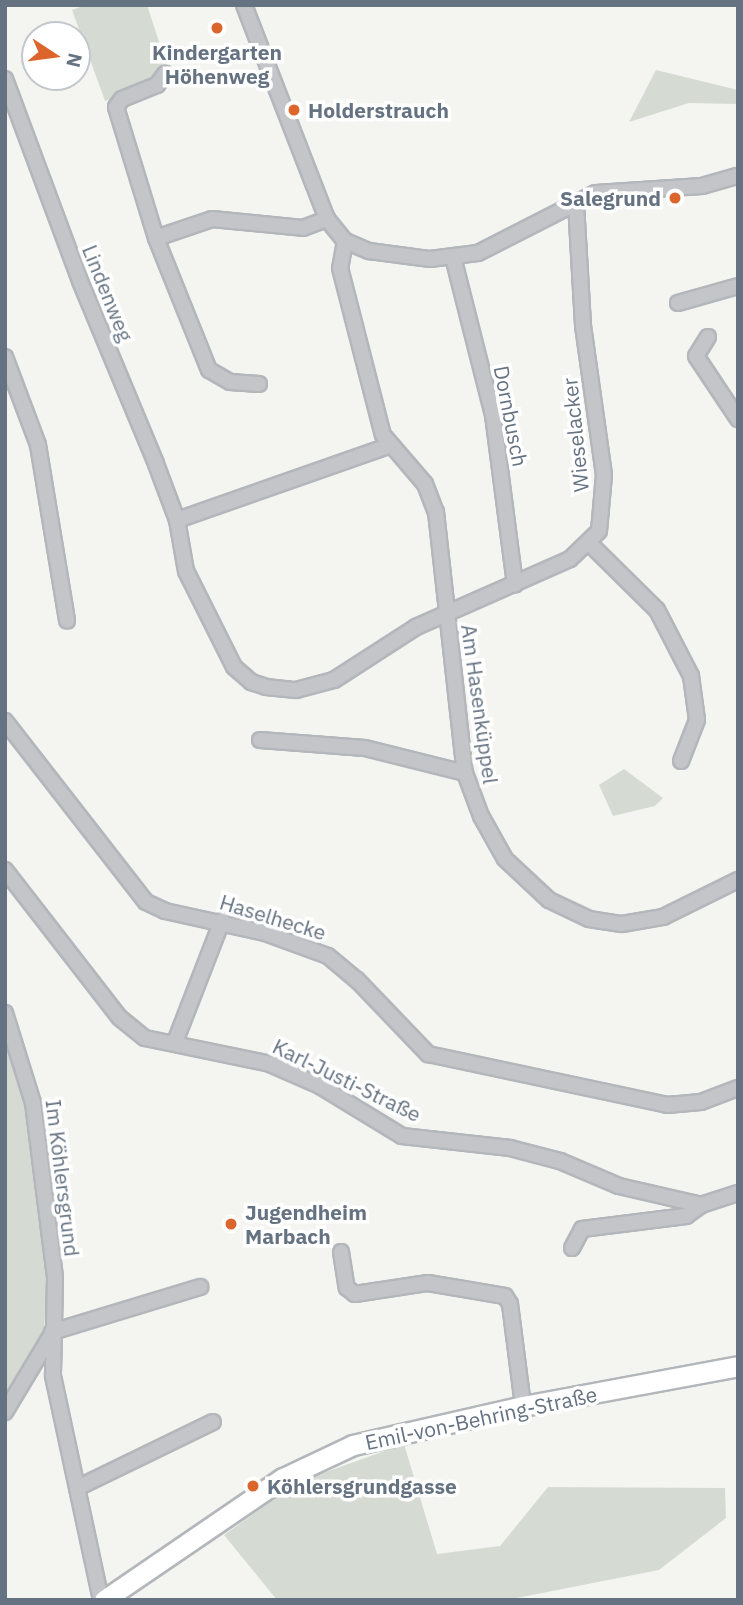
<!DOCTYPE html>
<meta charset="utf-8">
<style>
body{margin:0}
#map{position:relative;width:743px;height:1605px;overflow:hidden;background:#f4f5f1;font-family:"IBM Plex Sans",sans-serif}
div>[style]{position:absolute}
.green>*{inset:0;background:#d5dbd2}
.roads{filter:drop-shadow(2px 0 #b3b7bb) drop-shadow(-2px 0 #b3b7bb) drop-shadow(0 2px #b3b7bb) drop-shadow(0 -2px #b3b7bb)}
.street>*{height:14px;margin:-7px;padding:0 7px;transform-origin:7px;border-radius:7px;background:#c3c5c9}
.secondary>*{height:19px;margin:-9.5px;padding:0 9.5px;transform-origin:9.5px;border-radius:9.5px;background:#fff}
.dots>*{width:19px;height:19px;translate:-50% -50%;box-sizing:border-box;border:4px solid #fff;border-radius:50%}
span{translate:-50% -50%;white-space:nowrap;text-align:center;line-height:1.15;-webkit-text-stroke:7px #fff;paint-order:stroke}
.poi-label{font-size:21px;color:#657281;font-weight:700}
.left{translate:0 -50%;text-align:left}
.right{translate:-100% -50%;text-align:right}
.street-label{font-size:21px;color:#657281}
.frame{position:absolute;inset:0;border:7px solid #657281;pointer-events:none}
.north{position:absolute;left:21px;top:21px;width:70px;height:70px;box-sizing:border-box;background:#fff;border:2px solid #c1c7cd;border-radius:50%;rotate:103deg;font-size:19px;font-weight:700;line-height:28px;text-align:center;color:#657281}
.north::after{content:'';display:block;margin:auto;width:24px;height:32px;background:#db652b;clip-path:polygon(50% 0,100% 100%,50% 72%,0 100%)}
</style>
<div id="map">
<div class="green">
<div style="clip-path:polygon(86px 5px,147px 5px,168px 69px,153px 81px,105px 101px,72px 10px)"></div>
<div style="clip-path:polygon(656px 70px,738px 90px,738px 104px,689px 103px,629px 122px)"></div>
<div style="clip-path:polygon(624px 769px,663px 798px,655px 806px,613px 816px,599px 785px)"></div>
<div style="clip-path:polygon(5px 1038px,24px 1104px,48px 1278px,44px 1330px,33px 1357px,5px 1401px)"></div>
<div style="clip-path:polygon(404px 1444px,437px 1554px,500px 1546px,548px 1487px,725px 1488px,726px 1518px,659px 1570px,507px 1600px,277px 1600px,224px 1535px,298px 1482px)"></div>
</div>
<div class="roads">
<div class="street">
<div style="left:244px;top:5px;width:230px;rotate:68.8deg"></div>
<div style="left:327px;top:219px;width:28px;rotate:51deg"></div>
<div style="left:345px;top:241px;width:26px;rotate:23deg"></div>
<div style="left:369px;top:251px;width:62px;rotate:7.5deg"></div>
<div style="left:430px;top:259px;width:48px;rotate:-7.1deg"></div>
<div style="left:478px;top:253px;width:132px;rotate:-27deg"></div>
<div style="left:596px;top:193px;width:106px;rotate:-3.8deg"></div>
<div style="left:702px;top:186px;width:37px;rotate:-16deg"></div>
<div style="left:5px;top:79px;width:215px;rotate:69.6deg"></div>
<div style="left:80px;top:281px;width:198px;rotate:67.4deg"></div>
<div style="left:156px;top:464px;width:60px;rotate:69.4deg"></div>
<div style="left:177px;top:520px;width:52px;rotate:80deg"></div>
<div style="left:186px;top:571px;width:107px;rotate:63.4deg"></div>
<div style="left:234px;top:667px;width:23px;rotate:41deg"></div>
<div style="left:251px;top:682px;width:16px;rotate:18deg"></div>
<div style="left:266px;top:687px;width:30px;rotate:6deg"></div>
<div style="left:296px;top:690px;width:39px;rotate:-15deg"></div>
<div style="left:334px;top:680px;width:98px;rotate:-32.9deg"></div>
<div style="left:416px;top:627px;width:168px;rotate:-23.8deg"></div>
<div style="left:570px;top:559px;width:40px;rotate:-44deg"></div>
<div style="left:599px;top:531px;width:56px;rotate:-84.9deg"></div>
<div style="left:604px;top:475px;width:151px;rotate:-98deg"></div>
<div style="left:583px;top:325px;width:123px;rotate:-93.3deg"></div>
<div style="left:156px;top:238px;width:137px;rotate:-107deg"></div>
<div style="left:116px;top:107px;width:10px;rotate:-53deg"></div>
<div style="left:122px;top:99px;width:38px;rotate:-22deg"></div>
<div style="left:157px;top:85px;width:14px;rotate:-54deg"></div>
<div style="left:345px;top:241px;width:27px;rotate:100deg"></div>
<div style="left:340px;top:268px;width:172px;rotate:75.6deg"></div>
<div style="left:383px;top:435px;width:65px;rotate:49.4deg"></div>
<div style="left:425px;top:484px;width:30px;rotate:69deg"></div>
<div style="left:436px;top:512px;width:263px;rotate:83.7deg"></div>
<div style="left:465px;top:773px;width:46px;rotate:69.6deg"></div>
<div style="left:481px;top:816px;width:49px;rotate:60.8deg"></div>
<div style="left:505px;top:859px;width:60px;rotate:43deg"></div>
<div style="left:549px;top:900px;width:44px;rotate:25.4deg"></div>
<div style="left:589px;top:919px;width:33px;rotate:9deg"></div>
<div style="left:622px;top:924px;width:42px;rotate:-9.7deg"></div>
<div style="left:663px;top:917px;width:84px;rotate:-26.3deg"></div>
<div style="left:453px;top:257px;width:163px;rotate:75.8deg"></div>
<div style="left:493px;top:415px;width:171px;rotate:82.6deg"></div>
<div style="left:678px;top:303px;width:62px;rotate:-15.8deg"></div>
<div style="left:708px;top:337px;width:22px;rotate:122deg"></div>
<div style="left:696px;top:356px;width:76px;rotate:56.3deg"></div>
<div style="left:5px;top:357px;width:94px;rotate:69.4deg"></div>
<div style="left:38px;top:445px;width:178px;rotate:80.6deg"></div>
<div style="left:259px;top:384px;width:29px;rotate:-176deg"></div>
<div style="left:230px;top:382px;width:24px;rotate:-150deg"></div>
<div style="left:209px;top:370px;width:142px;rotate:-111.9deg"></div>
<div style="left:156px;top:238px;width:59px;rotate:-18.7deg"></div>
<div style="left:212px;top:219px;width:91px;rotate:5.6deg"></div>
<div style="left:303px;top:228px;width:26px;rotate:-21deg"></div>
<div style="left:177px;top:520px;width:224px;rotate:-19.3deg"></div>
<div style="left:589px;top:543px;width:95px;rotate:44.6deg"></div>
<div style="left:657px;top:610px;width:74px;rotate:62.7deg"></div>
<div style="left:691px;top:676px;width:44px;rotate:82.2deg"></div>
<div style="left:697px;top:720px;width:44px;rotate:111.3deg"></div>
<div style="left:5px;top:721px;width:229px;rotate:52.1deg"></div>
<div style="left:146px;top:902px;width:21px;rotate:25deg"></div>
<div style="left:165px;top:911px;width:102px;rotate:12.4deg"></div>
<div style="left:265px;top:933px;width:67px;rotate:20.1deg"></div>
<div style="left:328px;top:956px;width:38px;rotate:40deg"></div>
<div style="left:357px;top:980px;width:103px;rotate:46.2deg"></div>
<div style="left:428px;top:1054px;width:244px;rotate:12deg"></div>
<div style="left:667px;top:1105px;width:34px;rotate:-5deg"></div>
<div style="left:701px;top:1102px;width:40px;rotate:-21deg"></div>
<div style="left:260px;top:740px;width:105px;rotate:4.4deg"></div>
<div style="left:365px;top:748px;width:103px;rotate:14deg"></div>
<div style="left:5px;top:870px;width:187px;rotate:52.2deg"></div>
<div style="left:120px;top:1018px;width:32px;rotate:39deg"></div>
<div style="left:145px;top:1038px;width:128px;rotate:11.7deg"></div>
<div style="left:270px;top:1064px;width:55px;rotate:23.7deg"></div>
<div style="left:320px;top:1086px;width:96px;rotate:31.4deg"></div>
<div style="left:402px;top:1136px;width:109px;rotate:6.3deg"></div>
<div style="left:510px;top:1148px;width:52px;rotate:14.6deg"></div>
<div style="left:560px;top:1161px;width:64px;rotate:23deg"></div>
<div style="left:619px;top:1186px;width:84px;rotate:13deg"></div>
<div style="left:5px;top:1013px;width:94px;rotate:72.7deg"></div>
<div style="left:33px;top:1103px;width:176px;rotate:82.8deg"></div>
<div style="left:55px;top:1278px;width:98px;rotate:91.2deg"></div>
<div style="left:53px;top:1376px;width:229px;rotate:77.9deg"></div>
<div style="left:175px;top:1042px;width:130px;rotate:-68.8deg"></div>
<div style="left:572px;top:1248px;width:21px;rotate:-62deg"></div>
<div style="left:582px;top:1229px;width:105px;rotate:-7.1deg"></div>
<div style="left:686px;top:1216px;width:19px;rotate:-36deg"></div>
<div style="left:701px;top:1205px;width:39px;rotate:-18deg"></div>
<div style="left:341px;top:1252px;width:36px;rotate:81deg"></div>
<div style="left:347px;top:1288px;width:10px;rotate:37deg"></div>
<div style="left:355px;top:1294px;width:74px;rotate:-8.6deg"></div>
<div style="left:428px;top:1283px;width:78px;rotate:9.6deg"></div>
<div style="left:505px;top:1296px;width:9px;rotate:58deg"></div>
<div style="left:510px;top:1304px;width:103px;rotate:82.7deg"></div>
<div style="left:52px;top:1332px;width:155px;rotate:-16.9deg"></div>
<div style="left:5px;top:1412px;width:87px;rotate:-59deg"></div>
<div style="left:77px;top:1488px;width:151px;rotate:-25.9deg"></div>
</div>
<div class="secondary">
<div style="left:104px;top:1600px;width:217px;rotate:-34.3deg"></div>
<div style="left:283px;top:1478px;width:77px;rotate:-25.2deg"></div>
<div style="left:353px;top:1445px;width:174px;rotate:-12.9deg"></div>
<div style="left:523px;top:1406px;width:219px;rotate:-10.5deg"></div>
</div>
</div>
<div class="dots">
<div style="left:217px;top:28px;background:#db652b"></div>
<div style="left:294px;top:110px;background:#db652b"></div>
<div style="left:675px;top:198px;background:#db652b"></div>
<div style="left:231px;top:1224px;background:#db652b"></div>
<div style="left:253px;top:1486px;background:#db652b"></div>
</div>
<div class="poi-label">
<span style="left:217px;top:64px">Kindergarten<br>Höhenweg</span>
<span class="left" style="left:308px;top:110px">Holderstrauch</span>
<span class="right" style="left:661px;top:198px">Salegrund</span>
<span class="left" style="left:245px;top:1224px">Jugendheim<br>Marbach</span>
<span class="left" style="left:267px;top:1486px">Köhlersgrundgasse</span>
</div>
<div class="street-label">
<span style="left:108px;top:293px;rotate:68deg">Lindenweg</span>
<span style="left:511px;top:416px;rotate:79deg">Dornbusch</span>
<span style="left:575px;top:435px;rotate:-96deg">Wieselacker</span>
<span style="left:480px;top:704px;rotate:82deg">Am Hasenküppel</span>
<span style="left:273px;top:917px;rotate:17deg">Haselhecke</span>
<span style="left:347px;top:1080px;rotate:26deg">Karl-Justi-Straße</span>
<span style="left:63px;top:1178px;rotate:83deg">Im Köhlersgrund</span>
<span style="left:481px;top:1418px;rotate:-12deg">Emil-von-Behring-Straße</span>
</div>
<div class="frame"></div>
<div class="north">N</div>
</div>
